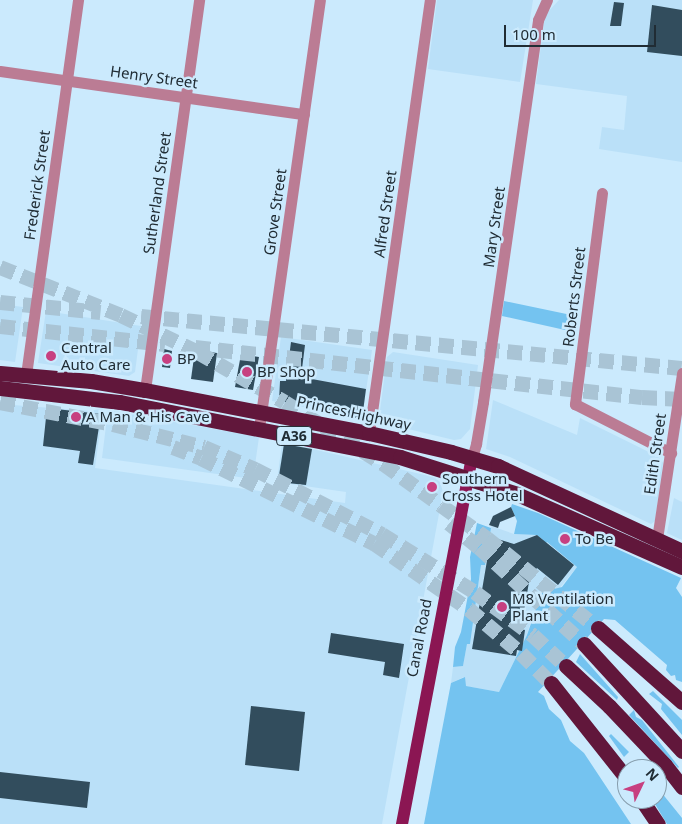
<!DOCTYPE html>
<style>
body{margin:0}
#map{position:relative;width:682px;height:824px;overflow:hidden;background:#cbeafd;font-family:"Noto Sans",sans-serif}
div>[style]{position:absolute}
.built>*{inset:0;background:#bae0f8}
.green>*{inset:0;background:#74c3f0}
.building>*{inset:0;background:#324d5d}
.highway-tunnel>*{height:15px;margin-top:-7.5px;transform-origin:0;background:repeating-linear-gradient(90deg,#a9c4d5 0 15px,transparent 0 23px)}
.minor>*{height:11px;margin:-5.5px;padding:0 5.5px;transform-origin:5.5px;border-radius:5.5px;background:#bb7c94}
.major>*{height:12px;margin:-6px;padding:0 6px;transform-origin:6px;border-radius:6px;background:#8b1653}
.highway>*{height:15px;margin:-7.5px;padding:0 7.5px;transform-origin:7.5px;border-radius:7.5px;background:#61173b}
.dots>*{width:14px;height:14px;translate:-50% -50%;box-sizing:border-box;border:2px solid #cbeafd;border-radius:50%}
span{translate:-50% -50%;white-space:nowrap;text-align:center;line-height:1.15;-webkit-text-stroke:5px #cbeafd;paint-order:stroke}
.shield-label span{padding:1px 4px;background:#cbeafd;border:1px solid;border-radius:4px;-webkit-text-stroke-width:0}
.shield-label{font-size:14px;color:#202c34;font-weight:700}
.street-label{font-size:15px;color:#202c34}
.poi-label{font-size:15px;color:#202c34}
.left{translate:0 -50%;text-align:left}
.north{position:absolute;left:617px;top:759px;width:50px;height:50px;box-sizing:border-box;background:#cbeafd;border:1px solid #879ead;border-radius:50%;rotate:48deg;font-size:14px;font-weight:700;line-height:20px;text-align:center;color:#202c34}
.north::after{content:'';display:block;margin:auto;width:18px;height:22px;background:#c74080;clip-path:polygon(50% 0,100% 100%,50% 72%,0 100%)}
.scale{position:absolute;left:504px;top:25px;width:152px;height:22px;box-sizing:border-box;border:2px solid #202c34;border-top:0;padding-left:6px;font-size:15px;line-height:18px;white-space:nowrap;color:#202c34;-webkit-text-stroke:4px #cbeafd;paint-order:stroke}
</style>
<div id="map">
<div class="built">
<div style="clip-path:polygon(437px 0,533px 0,520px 82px,428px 69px)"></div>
<div style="clip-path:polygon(559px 0,682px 0,682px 162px,599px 149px,602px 127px,624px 130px,627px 96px,536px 84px,545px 15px)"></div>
<div style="clip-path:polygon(0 304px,23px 307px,15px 362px,0 360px)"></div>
<div style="clip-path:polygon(46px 311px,141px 326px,135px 372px,129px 376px,38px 363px)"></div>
<div style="clip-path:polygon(281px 337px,372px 350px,362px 418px,272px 401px)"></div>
<div style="clip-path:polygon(393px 352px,478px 365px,470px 429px,461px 439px,454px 440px,383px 423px,379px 418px,387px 357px)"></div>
<div style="clip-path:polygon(493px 400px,577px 435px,580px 418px,659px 457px,663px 463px,655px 521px,651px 524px,510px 457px,486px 449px)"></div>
<div style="clip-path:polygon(0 404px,90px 411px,103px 408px,95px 468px,345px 503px,346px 492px,277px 482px,282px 442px,425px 475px,435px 478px,440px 482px,443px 492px,382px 824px,0 824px)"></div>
<div style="clip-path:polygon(108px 410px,259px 437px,253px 479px,102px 458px)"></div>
<div style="clip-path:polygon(674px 498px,682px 502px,682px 540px,667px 533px)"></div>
<div style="clip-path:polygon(491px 526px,514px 534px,537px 535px,544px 540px,542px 542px,546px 542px,577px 567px,530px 624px,527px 635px,499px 692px,465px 686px,464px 677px,451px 683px,453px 667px,463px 666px,467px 644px,470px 644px,481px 565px,485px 565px)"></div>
</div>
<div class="green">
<div style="clip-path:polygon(504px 301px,576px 316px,574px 332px,502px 316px)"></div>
<div style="clip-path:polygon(512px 504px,538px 513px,681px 578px,676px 588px,682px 597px,682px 682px,676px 680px,675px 675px,671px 676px,666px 670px,667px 665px,615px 620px,604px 619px,538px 692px,544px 696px,549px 709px,561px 720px,570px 741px,584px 753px,631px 824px,424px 824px,451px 683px,465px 677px,466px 686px,499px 692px,527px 635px,542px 592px,562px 587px,577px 567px,547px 542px,545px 544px,542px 542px,543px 540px,537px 535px,514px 534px,517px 521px,511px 507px)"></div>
<div style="clip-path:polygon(477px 523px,491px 528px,485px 565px,481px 565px,470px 644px,467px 644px,463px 666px,453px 667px,455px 647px,461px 632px,471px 579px,470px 557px)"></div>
<div style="clip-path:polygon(580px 654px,618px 697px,617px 700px,576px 662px)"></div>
<div style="clip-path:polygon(653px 691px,682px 720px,682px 735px,661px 709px,662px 704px,649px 694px)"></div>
<div style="clip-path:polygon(634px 710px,636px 717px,642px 720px,679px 767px,678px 768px,629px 715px)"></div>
<div style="clip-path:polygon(611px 734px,629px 752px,624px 757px,609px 736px)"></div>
<div style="clip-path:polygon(657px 790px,659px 793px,661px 792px,682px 818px,682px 824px,667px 824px,652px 799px,657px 799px)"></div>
</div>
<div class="building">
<div style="clip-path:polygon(614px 2px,624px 3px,621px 26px,610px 26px)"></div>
<div style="clip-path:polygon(652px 5px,682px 10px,682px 56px,647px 52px)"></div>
<div style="clip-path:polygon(291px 342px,305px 345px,301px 377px,366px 389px,362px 419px,344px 416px,344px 414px,316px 406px,279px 401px,280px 381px,286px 381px)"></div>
<div style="clip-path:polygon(164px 349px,172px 351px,170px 368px,162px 367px)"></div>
<div style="clip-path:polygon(195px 350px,217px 353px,213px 382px,191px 379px)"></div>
<div style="clip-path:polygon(241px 354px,259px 357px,253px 390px,235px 387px)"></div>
<div style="clip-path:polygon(47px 408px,101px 414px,93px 465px,78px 463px,80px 451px,43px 446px)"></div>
<div style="clip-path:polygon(284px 444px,312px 449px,306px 485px,278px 482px)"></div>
<div style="clip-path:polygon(511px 507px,515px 516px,500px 522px,498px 528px,489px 525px,493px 516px)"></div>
<div style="clip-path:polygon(537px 535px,574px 565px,558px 585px,537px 568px,530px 576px,521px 629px,525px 630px,522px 651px,517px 650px,516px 656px,472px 649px,491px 537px,514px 544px)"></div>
<div style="clip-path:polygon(331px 633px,404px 644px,399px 678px,383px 675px,385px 662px,328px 653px)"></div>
<div style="clip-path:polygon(251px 706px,305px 712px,299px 771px,245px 765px)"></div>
<div style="clip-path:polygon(0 772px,90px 782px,87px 808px,0 798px)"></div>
</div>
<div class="highway-tunnel">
<div style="left:0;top:267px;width:130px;rotate:21.6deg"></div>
<div style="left:121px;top:315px;width:85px;rotate:25.7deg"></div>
<div style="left:198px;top:352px;width:100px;rotate:29.9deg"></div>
<div style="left:285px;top:402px;width:117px;rotate:32.1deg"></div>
<div style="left:384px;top:464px;width:70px;rotate:35.7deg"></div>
<div style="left:441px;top:505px;width:57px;rotate:35.7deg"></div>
<div style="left:487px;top:538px;width:143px;rotate:39deg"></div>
<div style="left:0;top:302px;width:101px;rotate:5.7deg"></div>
<div style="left:141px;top:316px;width:543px;rotate:5.49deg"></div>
<div style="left:0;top:326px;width:166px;rotate:6.2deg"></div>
<div style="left:195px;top:347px;width:450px;rotate:6.4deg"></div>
<div style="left:642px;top:397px;width:40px;rotate:2.9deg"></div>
<div style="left:0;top:402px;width:115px;rotate:11deg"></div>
<div style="left:113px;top:424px;width:94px;rotate:14.2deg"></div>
<div style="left:204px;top:447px;width:56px;rotate:23.3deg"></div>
<div style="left:255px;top:469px;width:143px;rotate:27.1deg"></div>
<div style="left:382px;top:534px;width:110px;rotate:31.9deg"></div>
<div style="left:475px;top:592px;width:72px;rotate:36.6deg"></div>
<div style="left:533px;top:635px;width:45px;rotate:43.2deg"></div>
<div style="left:173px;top:447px;width:30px;rotate:21deg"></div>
<div style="left:201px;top:458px;width:193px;rotate:26.2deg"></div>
<div style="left:374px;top:543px;width:116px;rotate:34.8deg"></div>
<div style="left:469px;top:609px;width:68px;rotate:40.2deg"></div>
<div style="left:521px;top:653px;width:42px;rotate:45deg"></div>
<div style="left:449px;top:523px;width:38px;rotate:39deg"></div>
<div style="left:479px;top:547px;width:143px;rotate:42.7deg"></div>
</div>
<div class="minor">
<div style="left:0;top:71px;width:307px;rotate:8.1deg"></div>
<div style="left:602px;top:193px;width:213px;rotate:97.3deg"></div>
<div style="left:575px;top:404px;width:108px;rotate:27deg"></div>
<div style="left:26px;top:375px;width:379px;rotate:-82.1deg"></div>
<div style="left:145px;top:390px;width:394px;rotate:-82.1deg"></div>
<div style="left:259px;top:428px;width:432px;rotate:-81.9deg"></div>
<div style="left:369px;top:433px;width:437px;rotate:-82deg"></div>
<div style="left:472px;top:458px;width:15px;rotate:-74deg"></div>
<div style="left:476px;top:444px;width:43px;rotate:-80.5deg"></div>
<div style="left:483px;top:402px;width:386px;rotate:-81.8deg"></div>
<div style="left:538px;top:20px;width:22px;rotate:-66deg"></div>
<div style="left:657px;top:539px;width:168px;rotate:-81.4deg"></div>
</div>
<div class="major">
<div style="left:402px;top:824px;width:373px;rotate:-79.2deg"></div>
</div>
<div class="highway">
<div style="left:0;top:373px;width:91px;rotate:5deg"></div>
<div style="left:91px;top:381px;width:55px;rotate:9.5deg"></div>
<div style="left:145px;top:390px;width:228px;rotate:10.9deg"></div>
<div style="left:369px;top:433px;width:84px;rotate:13deg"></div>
<div style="left:451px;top:452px;width:49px;rotate:16.6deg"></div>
<div style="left:498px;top:466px;width:203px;rotate:24.8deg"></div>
<div style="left:0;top:388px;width:121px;rotate:6.7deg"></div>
<div style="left:120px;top:402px;width:285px;rotate:11.1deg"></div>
<div style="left:400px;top:457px;width:123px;rotate:17.5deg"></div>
<div style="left:517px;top:494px;width:180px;rotate:23.9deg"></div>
<div style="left:598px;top:628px;width:112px;rotate:41.4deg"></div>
<div style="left:584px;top:644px;width:145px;rotate:47.5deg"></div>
<div style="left:566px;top:666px;width:59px;rotate:42.9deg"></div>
<div style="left:609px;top:706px;width:81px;rotate:46.5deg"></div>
<div style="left:665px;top:765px;width:28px;rotate:52deg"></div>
<div style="left:551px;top:683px;width:122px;rotate:51.6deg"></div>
<div style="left:641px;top:799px;width:30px;rotate:56deg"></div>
</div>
<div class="dots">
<div style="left:51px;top:356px;background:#c74080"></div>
<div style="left:167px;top:359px;background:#c74080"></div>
<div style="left:247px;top:372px;background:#c74080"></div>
<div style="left:76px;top:417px;background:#c74080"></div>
<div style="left:432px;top:487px;background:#c74080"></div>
<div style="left:565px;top:539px;background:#c74080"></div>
<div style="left:502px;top:607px;background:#c74080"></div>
</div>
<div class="shield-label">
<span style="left:294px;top:436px">A36</span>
</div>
<div class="street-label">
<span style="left:154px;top:77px;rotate:8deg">Henry Street</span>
<span style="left:37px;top:185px;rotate:-82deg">Frederick Street</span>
<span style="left:157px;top:193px;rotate:-82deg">Sutherland Street</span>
<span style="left:275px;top:212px;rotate:-82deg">Grove Street</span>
<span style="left:385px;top:214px;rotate:-82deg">Alfred Street</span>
<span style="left:494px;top:227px;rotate:-82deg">Mary Street</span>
<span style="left:574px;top:297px;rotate:-83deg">Roberts Street</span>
<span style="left:354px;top:413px;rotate:12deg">Princes Highway</span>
<span style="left:655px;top:454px;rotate:-82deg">Edith Street</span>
<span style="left:419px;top:638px;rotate:-79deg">Canal Road</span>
</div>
<div class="poi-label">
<span class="left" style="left:61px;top:356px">Central<br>Auto Care</span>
<span class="left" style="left:177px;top:359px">BP</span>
<span class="left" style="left:257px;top:372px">BP Shop</span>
<span class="left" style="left:86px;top:417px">A Man &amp; His Cave</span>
<span class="left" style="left:442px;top:487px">Southern<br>Cross Hotel</span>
<span class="left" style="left:575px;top:539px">To Be</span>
<span class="left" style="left:512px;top:607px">M8 Ventilation<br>Plant</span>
</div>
<div class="north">N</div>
<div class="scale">100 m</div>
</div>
